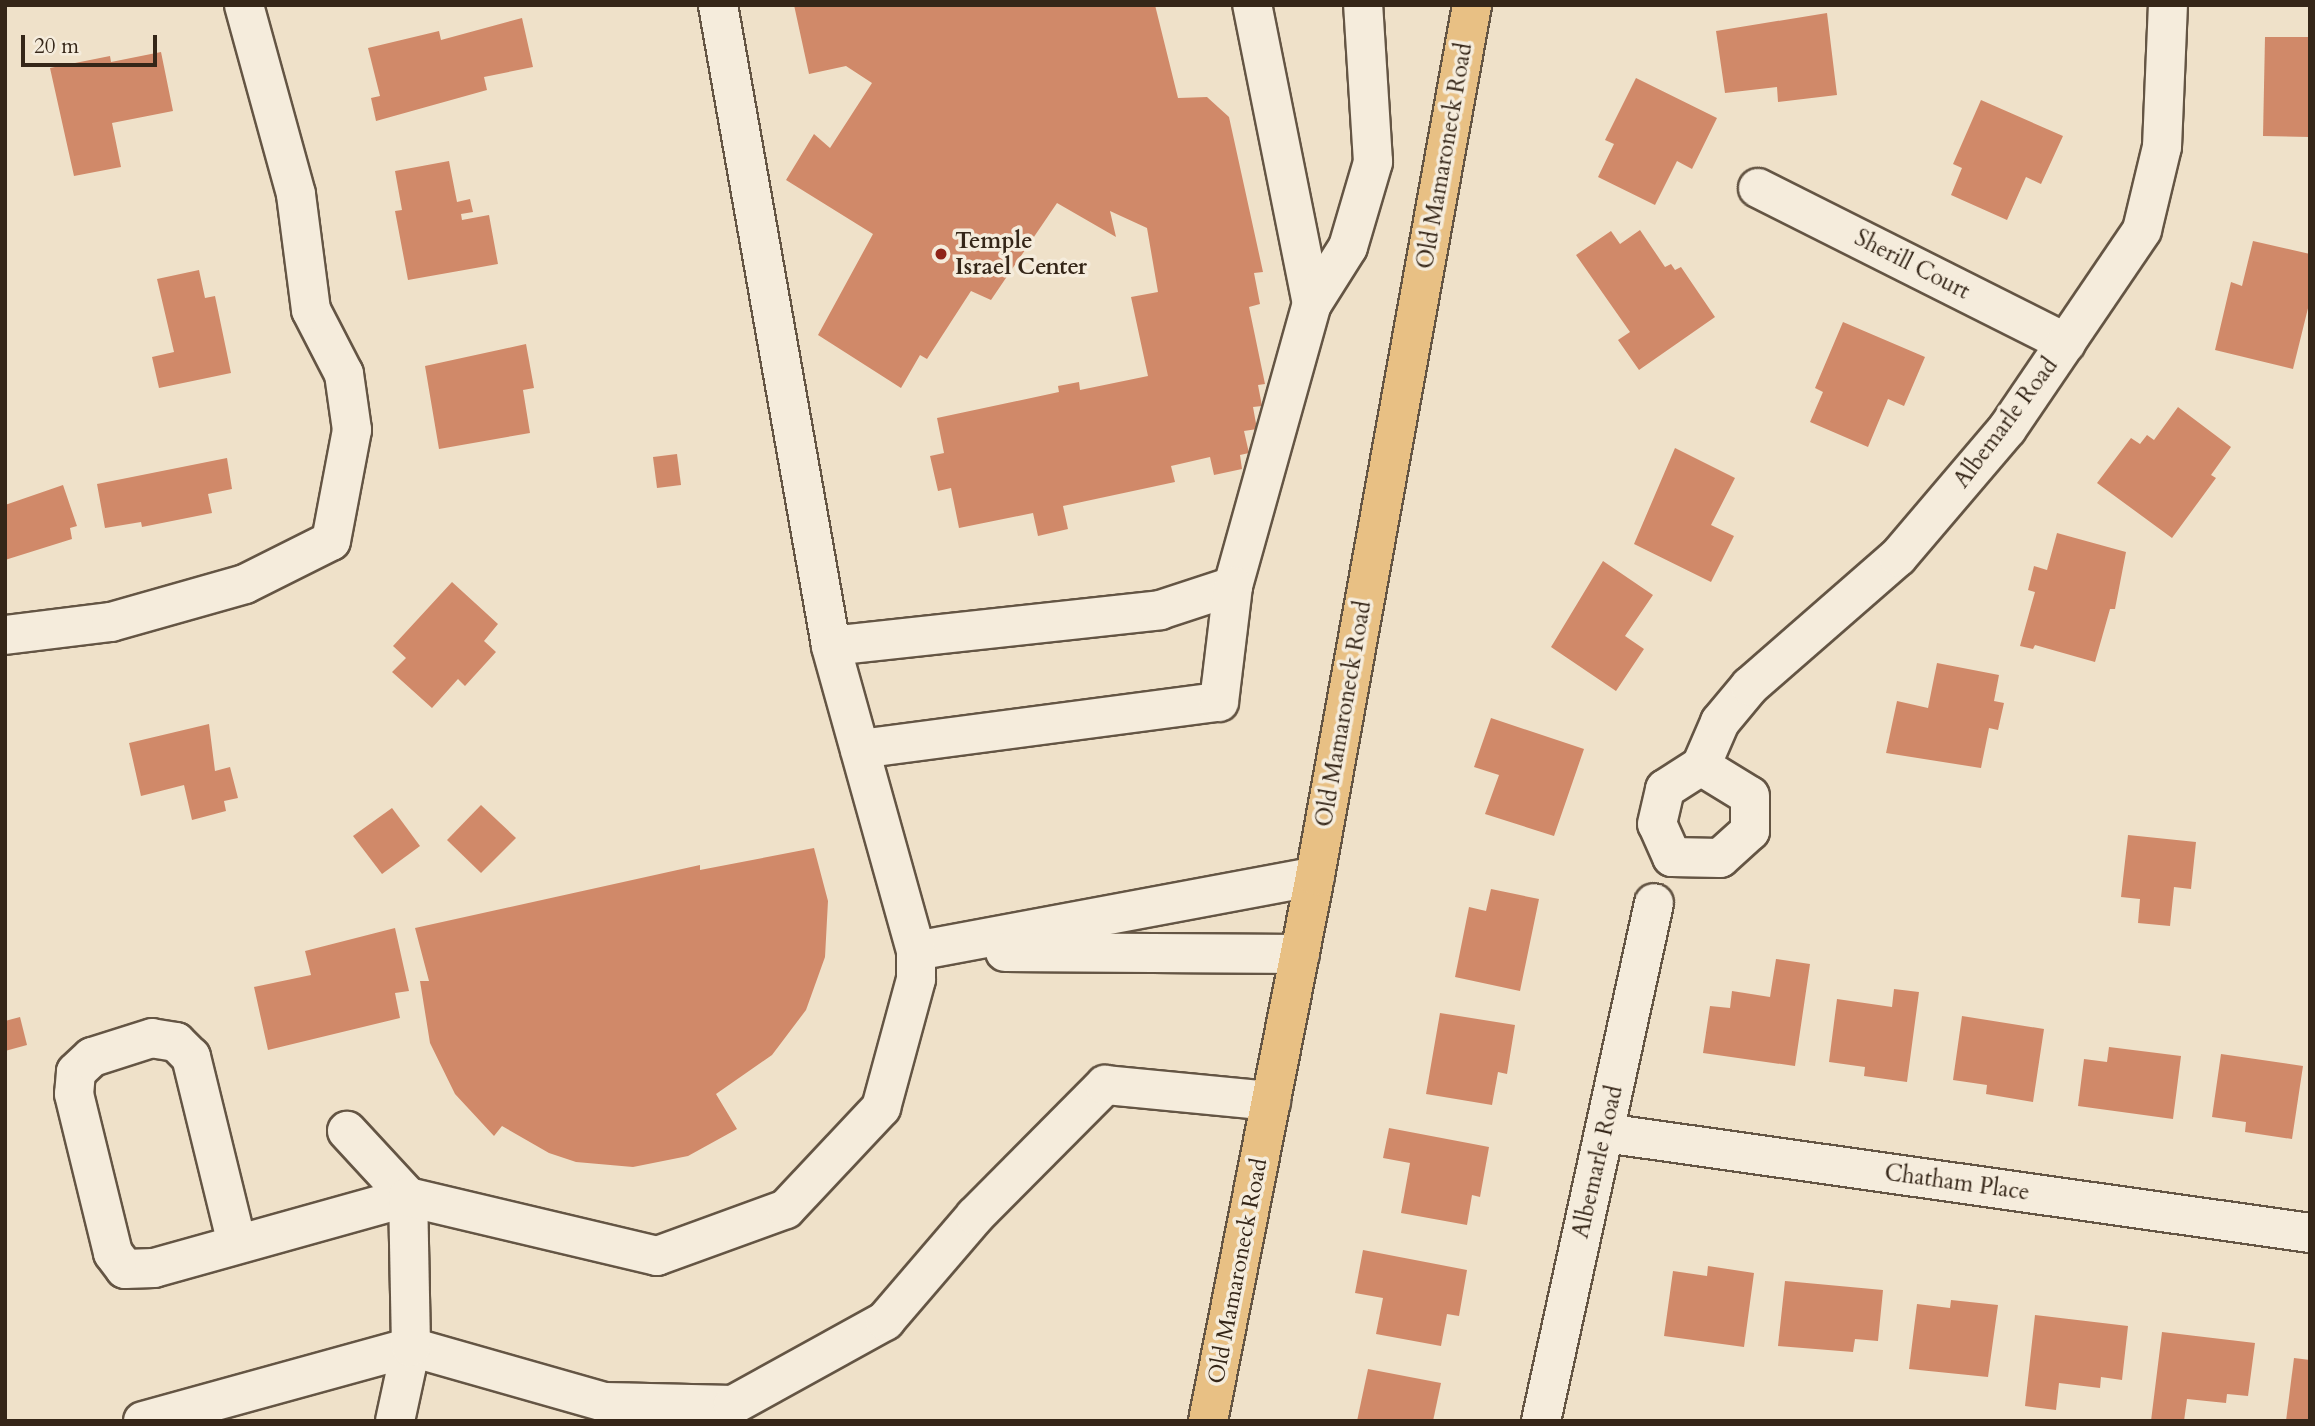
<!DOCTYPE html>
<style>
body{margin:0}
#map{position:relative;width:2315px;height:1426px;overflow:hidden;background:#efe1c9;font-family:Cardo,serif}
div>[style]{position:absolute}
.building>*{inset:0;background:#d08969}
.roads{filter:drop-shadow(2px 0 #645544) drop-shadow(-2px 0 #645544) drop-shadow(0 2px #645544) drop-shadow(0 -2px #645544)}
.minor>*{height:38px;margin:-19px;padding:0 19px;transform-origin:19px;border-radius:19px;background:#f5ecdc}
.major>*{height:38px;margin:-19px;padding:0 19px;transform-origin:19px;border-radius:19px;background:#e8c084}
.dots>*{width:19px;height:19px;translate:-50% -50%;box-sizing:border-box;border:4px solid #f5ecdc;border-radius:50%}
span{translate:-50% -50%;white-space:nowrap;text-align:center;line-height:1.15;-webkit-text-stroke:7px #f5ecdc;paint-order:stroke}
.street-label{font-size:23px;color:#352618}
.poi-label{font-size:23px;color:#352618;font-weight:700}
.left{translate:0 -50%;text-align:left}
.frame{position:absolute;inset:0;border:7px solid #352618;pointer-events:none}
.scale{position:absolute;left:21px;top:35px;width:136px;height:32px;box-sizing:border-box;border:4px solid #352618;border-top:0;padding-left:9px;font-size:21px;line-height:24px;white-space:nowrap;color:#352618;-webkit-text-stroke:5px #f5ecdc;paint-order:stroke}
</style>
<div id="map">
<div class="building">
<div style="clip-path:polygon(794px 5px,1155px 5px,1178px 98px,1207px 97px,1229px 117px,1263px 272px,1254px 273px,1260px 304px,1249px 307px,1265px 384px,1258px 385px,1262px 406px,1253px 407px,1257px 429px,1244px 431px,1249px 453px,1240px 455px,1242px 469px,1214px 475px,1210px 457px,1171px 466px,1175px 482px,1063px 506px,1068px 529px,1038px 536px,1033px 513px,959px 528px,951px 488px,938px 491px,930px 456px,944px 453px,937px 418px,1059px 392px,1058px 386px,1079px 382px,1080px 390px,1148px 376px,1131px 297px,1158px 292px,1147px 228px,1110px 211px,1116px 237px,1057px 203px,991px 300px,971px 291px,927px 359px,920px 355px,901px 388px,818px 335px,873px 234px,786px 180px,814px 134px,830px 148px,872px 83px,846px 66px,809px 74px)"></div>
<div style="clip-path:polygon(1827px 13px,1837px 95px,1778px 102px,1777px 87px,1725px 93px,1716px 31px)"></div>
<div style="clip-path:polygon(522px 18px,533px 67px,484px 77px,487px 90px,376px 121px,371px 98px,380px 96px,368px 48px,439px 31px,441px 40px)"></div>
<div style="clip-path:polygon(2265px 37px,2310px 37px,2309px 137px,2263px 136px)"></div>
<div style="clip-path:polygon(161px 52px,173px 111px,112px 123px,121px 167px,74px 176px,50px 68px,110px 56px,111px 62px)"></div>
<div style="clip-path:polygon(1636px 78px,1717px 118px,1692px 169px,1677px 161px,1655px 205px,1598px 177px,1614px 144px,1605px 140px)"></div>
<div style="clip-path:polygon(1981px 100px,2063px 136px,2041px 184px,2026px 177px,2007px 220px,1951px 195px,1962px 168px,1953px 164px)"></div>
<div style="clip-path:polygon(449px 161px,457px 202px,470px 199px,473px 212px,461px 214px,462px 220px,489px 215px,498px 264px,408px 280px,395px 211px,402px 210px,395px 171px)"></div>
<div style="clip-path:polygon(1640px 230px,1665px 267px,1671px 264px,1675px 270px,1681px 267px,1715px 317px,1639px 370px,1618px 340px,1630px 332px,1576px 255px,1611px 231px,1620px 244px)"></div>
<div style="clip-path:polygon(2253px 241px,2310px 254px,2310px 300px,2293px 369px,2215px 350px,2231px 282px,2242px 286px)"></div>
<div style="clip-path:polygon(199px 270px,205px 298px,215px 296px,231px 373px,159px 388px,152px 357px,174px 352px,157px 279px)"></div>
<div style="clip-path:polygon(1843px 322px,1925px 357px,1904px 406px,1888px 399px,1868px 447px,1810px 422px,1823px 392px,1815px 388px)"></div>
<div style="clip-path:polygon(526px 344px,534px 388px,523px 390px,530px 433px,439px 449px,425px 366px)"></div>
<div style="clip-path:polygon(2178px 407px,2231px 447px,2211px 475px,2216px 478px,2172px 538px,2097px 483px,2131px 438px,2140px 444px,2147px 435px,2154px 440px)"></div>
<div style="clip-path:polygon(1675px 448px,1735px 478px,1711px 525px,1734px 536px,1711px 582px,1634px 544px)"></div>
<div style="clip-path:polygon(677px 454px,681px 485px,657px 488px,653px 457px)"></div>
<div style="clip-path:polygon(227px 458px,232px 489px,208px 494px,212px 513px,142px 527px,141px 522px,105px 528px,97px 484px)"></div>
<div style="clip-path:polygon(63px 485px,77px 526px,70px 528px,72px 539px,5px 560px,5px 505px)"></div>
<div style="clip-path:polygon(2057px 533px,2126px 552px,2115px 609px,2110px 609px,2095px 662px,2035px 645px,2033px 649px,2020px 646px,2035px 592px,2028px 590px,2034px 566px,2047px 570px)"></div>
<div style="clip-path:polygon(1603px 561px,1653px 595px,1625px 636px,1644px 649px,1616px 691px,1551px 647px)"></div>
<div style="clip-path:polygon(452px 582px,498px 624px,484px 641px,496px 652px,465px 686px,458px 679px,432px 708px,392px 672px,406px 658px,393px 646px)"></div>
<div style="clip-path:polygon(1937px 663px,1999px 675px,1994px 701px,2004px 703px,1998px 730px,1989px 728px,1981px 768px,1886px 753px,1897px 701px,1928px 708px)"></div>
<div style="clip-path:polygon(1491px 718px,1584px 749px,1554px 836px,1485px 814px,1499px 775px,1474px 767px)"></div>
<div style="clip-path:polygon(209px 724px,215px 771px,230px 767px,238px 798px,224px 801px,226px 811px,192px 820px,184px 785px,141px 796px,129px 743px)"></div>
<div style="clip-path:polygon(481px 805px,516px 838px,481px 873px,447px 840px)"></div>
<div style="clip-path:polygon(392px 808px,420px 846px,382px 874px,353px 836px)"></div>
<div style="clip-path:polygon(2128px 835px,2196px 842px,2191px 889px,2174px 887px,2170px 926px,2138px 923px,2140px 899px,2121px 897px)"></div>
<div style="clip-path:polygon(814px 848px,828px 901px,825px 957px,806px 1010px,772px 1055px,716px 1094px,737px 1129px,688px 1156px,633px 1167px,576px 1162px,549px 1153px,502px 1126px,494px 1136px,455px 1094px,430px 1043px,420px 981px,429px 981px,415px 928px,700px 865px,700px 870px)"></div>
<div style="clip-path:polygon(1491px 889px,1539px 899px,1520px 991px,1455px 977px,1469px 907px,1486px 911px)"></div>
<div style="clip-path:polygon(395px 928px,409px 991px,395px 993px,400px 1018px,268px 1050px,254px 987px,311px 975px,305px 951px)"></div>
<div style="clip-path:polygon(1776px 959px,1810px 964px,1795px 1066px,1703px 1053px,1710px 1006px,1730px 1008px,1732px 991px,1770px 997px)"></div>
<div style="clip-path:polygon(1894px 989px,1919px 992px,1907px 1082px,1864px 1076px,1865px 1067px,1829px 1062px,1837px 999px,1892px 1007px)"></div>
<div style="clip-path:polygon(1440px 1013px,1515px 1025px,1507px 1074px,1498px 1072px,1492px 1105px,1426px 1094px)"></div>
<div style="clip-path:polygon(1962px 1016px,2044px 1029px,2033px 1102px,1986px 1094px,1987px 1085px,1953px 1080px)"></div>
<div style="clip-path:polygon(20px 1017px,27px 1045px,5px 1051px,5px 1021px)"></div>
<div style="clip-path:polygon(2109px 1047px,2181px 1056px,2173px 1119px,2078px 1106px,2084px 1059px,2107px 1062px)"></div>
<div style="clip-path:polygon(2221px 1054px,2303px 1066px,2292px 1139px,2245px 1132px,2246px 1122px,2212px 1117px)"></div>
<div style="clip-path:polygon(1389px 1128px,1489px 1147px,1480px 1197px,1472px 1195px,1467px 1225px,1401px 1213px,1410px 1163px,1383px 1158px)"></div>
<div style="clip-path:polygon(1363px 1250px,1467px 1270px,1459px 1316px,1447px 1314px,1441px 1346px,1376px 1334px,1383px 1298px,1355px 1293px)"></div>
<div style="clip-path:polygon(1708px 1266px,1754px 1273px,1744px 1347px,1664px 1336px,1673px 1271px,1707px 1276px)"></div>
<div style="clip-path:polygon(1785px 1281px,1883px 1290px,1878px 1341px,1855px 1339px,1853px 1352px,1778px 1346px)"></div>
<div style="clip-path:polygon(1951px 1300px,1998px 1305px,1988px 1377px,1909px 1369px,1917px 1304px,1950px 1308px)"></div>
<div style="clip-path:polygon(2035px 1315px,2128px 1326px,2122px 1380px,2101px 1377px,2100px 1388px,2059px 1383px,2056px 1410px,2025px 1406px)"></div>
<div style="clip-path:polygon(2162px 1332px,2255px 1343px,2248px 1396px,2227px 1394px,2226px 1403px,2187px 1399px,2184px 1421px,2151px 1421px)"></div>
<div style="clip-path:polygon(2294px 1358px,2310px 1360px,2310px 1421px,2286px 1421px)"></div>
<div style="clip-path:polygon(1368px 1369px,1441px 1383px,1433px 1421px,1357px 1421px)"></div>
</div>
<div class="roads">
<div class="minor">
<div style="left:718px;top:5px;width:651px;rotate:80deg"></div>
<div style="left:831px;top:646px;width:331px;rotate:-6.2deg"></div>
<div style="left:1160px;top:610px;width:77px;rotate:-18.2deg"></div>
<div style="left:1233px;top:586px;width:293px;rotate:-74.4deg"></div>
<div style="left:1312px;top:304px;width:305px;rotate:-101.3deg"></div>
<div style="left:1758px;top:188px;width:345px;rotate:26.7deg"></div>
<div style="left:1312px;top:304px;width:67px;rotate:-57.7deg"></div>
<div style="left:1348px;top:247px;width:89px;rotate:-73.6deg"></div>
<div style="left:1373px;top:162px;width:157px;rotate:-93.6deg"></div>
<div style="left:5px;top:635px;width:107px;rotate:-7deg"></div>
<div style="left:111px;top:622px;width:139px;rotate:-15.8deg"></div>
<div style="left:245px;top:584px;width:96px;rotate:-26.6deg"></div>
<div style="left:331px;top:541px;width:113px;rotate:-79.3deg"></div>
<div style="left:352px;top:430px;width:57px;rotate:-98.1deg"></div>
<div style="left:344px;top:374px;width:72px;rotate:-117.3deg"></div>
<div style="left:311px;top:310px;width:117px;rotate:-97.4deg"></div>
<div style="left:296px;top:194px;width:196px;rotate:-105.4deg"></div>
<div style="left:860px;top:749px;width:362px;rotate:-7.5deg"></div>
<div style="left:1219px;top:702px;width:117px;rotate:-83.1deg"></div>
<div style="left:1701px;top:766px;width:57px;rotate:31.5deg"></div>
<div style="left:1750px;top:796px;width:35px;rotate:90deg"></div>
<div style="left:1750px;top:831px;width:40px;rotate:138deg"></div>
<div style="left:1720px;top:858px;width:48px;rotate:-178.8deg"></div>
<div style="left:1672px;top:857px;width:36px;rotate:-114deg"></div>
<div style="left:1657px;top:824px;width:36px;rotate:-77deg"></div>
<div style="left:1665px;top:789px;width:43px;rotate:-32.6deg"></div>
<div style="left:1701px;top:766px;width:48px;rotate:-66.6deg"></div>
<div style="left:1720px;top:722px;width:47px;rotate:-50.2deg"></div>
<div style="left:1750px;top:686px;width:196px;rotate:-41.1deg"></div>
<div style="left:1898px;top:557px;width:168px;rotate:-49.6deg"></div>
<div style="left:2007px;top:429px;width:240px;rotate:-55.8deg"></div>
<div style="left:2142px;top:230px;width:85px;rotate:-76.5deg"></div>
<div style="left:2162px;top:147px;width:142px;rotate:-87.6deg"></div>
<div style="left:916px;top:951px;width:406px;rotate:-10.6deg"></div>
<div style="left:1005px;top:952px;width:295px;rotate:0.4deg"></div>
<div style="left:1605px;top:1133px;width:712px;rotate:8.07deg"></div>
<div style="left:237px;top:1244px;width:193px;rotate:-103.8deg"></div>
<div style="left:191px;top:1057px;width:21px;rotate:-135deg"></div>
<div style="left:176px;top:1042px;width:24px;rotate:-171deg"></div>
<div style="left:152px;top:1038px;width:63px;rotate:162.4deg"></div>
<div style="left:92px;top:1057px;width:22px;rotate:137deg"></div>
<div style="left:76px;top:1072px;width:22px;rotate:95deg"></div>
<div style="left:74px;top:1094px;width:164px;rotate:76.2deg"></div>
<div style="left:113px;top:1253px;width:20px;rotate:53deg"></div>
<div style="left:125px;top:1269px;width:29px;rotate:-2deg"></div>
<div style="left:154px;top:1268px;width:264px;rotate:-15.6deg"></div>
<div style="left:408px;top:1197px;width:90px;rotate:-132.7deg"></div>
<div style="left:143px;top:1421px;width:278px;rotate:-15.4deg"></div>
<div style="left:411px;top:1347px;width:201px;rotate:15.9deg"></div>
<div style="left:604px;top:1402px;width:129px;rotate:1.3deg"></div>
<div style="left:733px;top:1405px;width:174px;rotate:-28.9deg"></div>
<div style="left:885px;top:1321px;width:138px;rotate:-49.4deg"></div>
<div style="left:975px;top:1216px;width:185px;rotate:-45.2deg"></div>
<div style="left:1105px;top:1085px;width:167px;rotate:5.5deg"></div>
<div style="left:395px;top:1421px;width:76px;rotate:-77.8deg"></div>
<div style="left:411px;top:1347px;width:150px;rotate:-91.1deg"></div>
<div style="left:408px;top:1197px;width:256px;rotate:13.3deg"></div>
<div style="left:657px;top:1256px;width:137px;rotate:-20deg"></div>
<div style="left:786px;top:1209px;width:139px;rotate:-46.8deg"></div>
<div style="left:881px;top:1108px;width:134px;rotate:-74.8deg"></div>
<div style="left:916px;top:979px;width:28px;rotate:-90deg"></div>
<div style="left:916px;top:951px;width:317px;rotate:-105.6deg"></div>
<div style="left:1541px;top:1421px;width:530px;rotate:-77.69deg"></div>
</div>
<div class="major">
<div style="left:1208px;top:1421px;width:555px;rotate:-78.89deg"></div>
<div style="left:1315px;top:876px;width:885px;rotate:-79.78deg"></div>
</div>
</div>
<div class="dots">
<div style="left:941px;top:254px;background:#8f2418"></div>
</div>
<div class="street-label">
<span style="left:1445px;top:156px;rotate:-80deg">Old Mamaroneck Road</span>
<span style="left:1912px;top:265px;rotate:27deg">Sherill Court</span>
<span style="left:2006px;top:423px;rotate:-53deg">Albemarle Road</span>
<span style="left:1344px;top:714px;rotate:-80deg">Old Mamaroneck Road</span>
<span style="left:1598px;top:1162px;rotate:-77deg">Albemarle Road</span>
<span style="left:1957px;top:1183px;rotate:8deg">Chatham Place</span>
<span style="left:1238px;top:1271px;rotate:-79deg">Old Mamaroneck Road</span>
</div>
<div class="poi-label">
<span class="left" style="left:955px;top:254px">Temple<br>Israel Center</span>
</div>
<div class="frame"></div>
<div class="scale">20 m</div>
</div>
